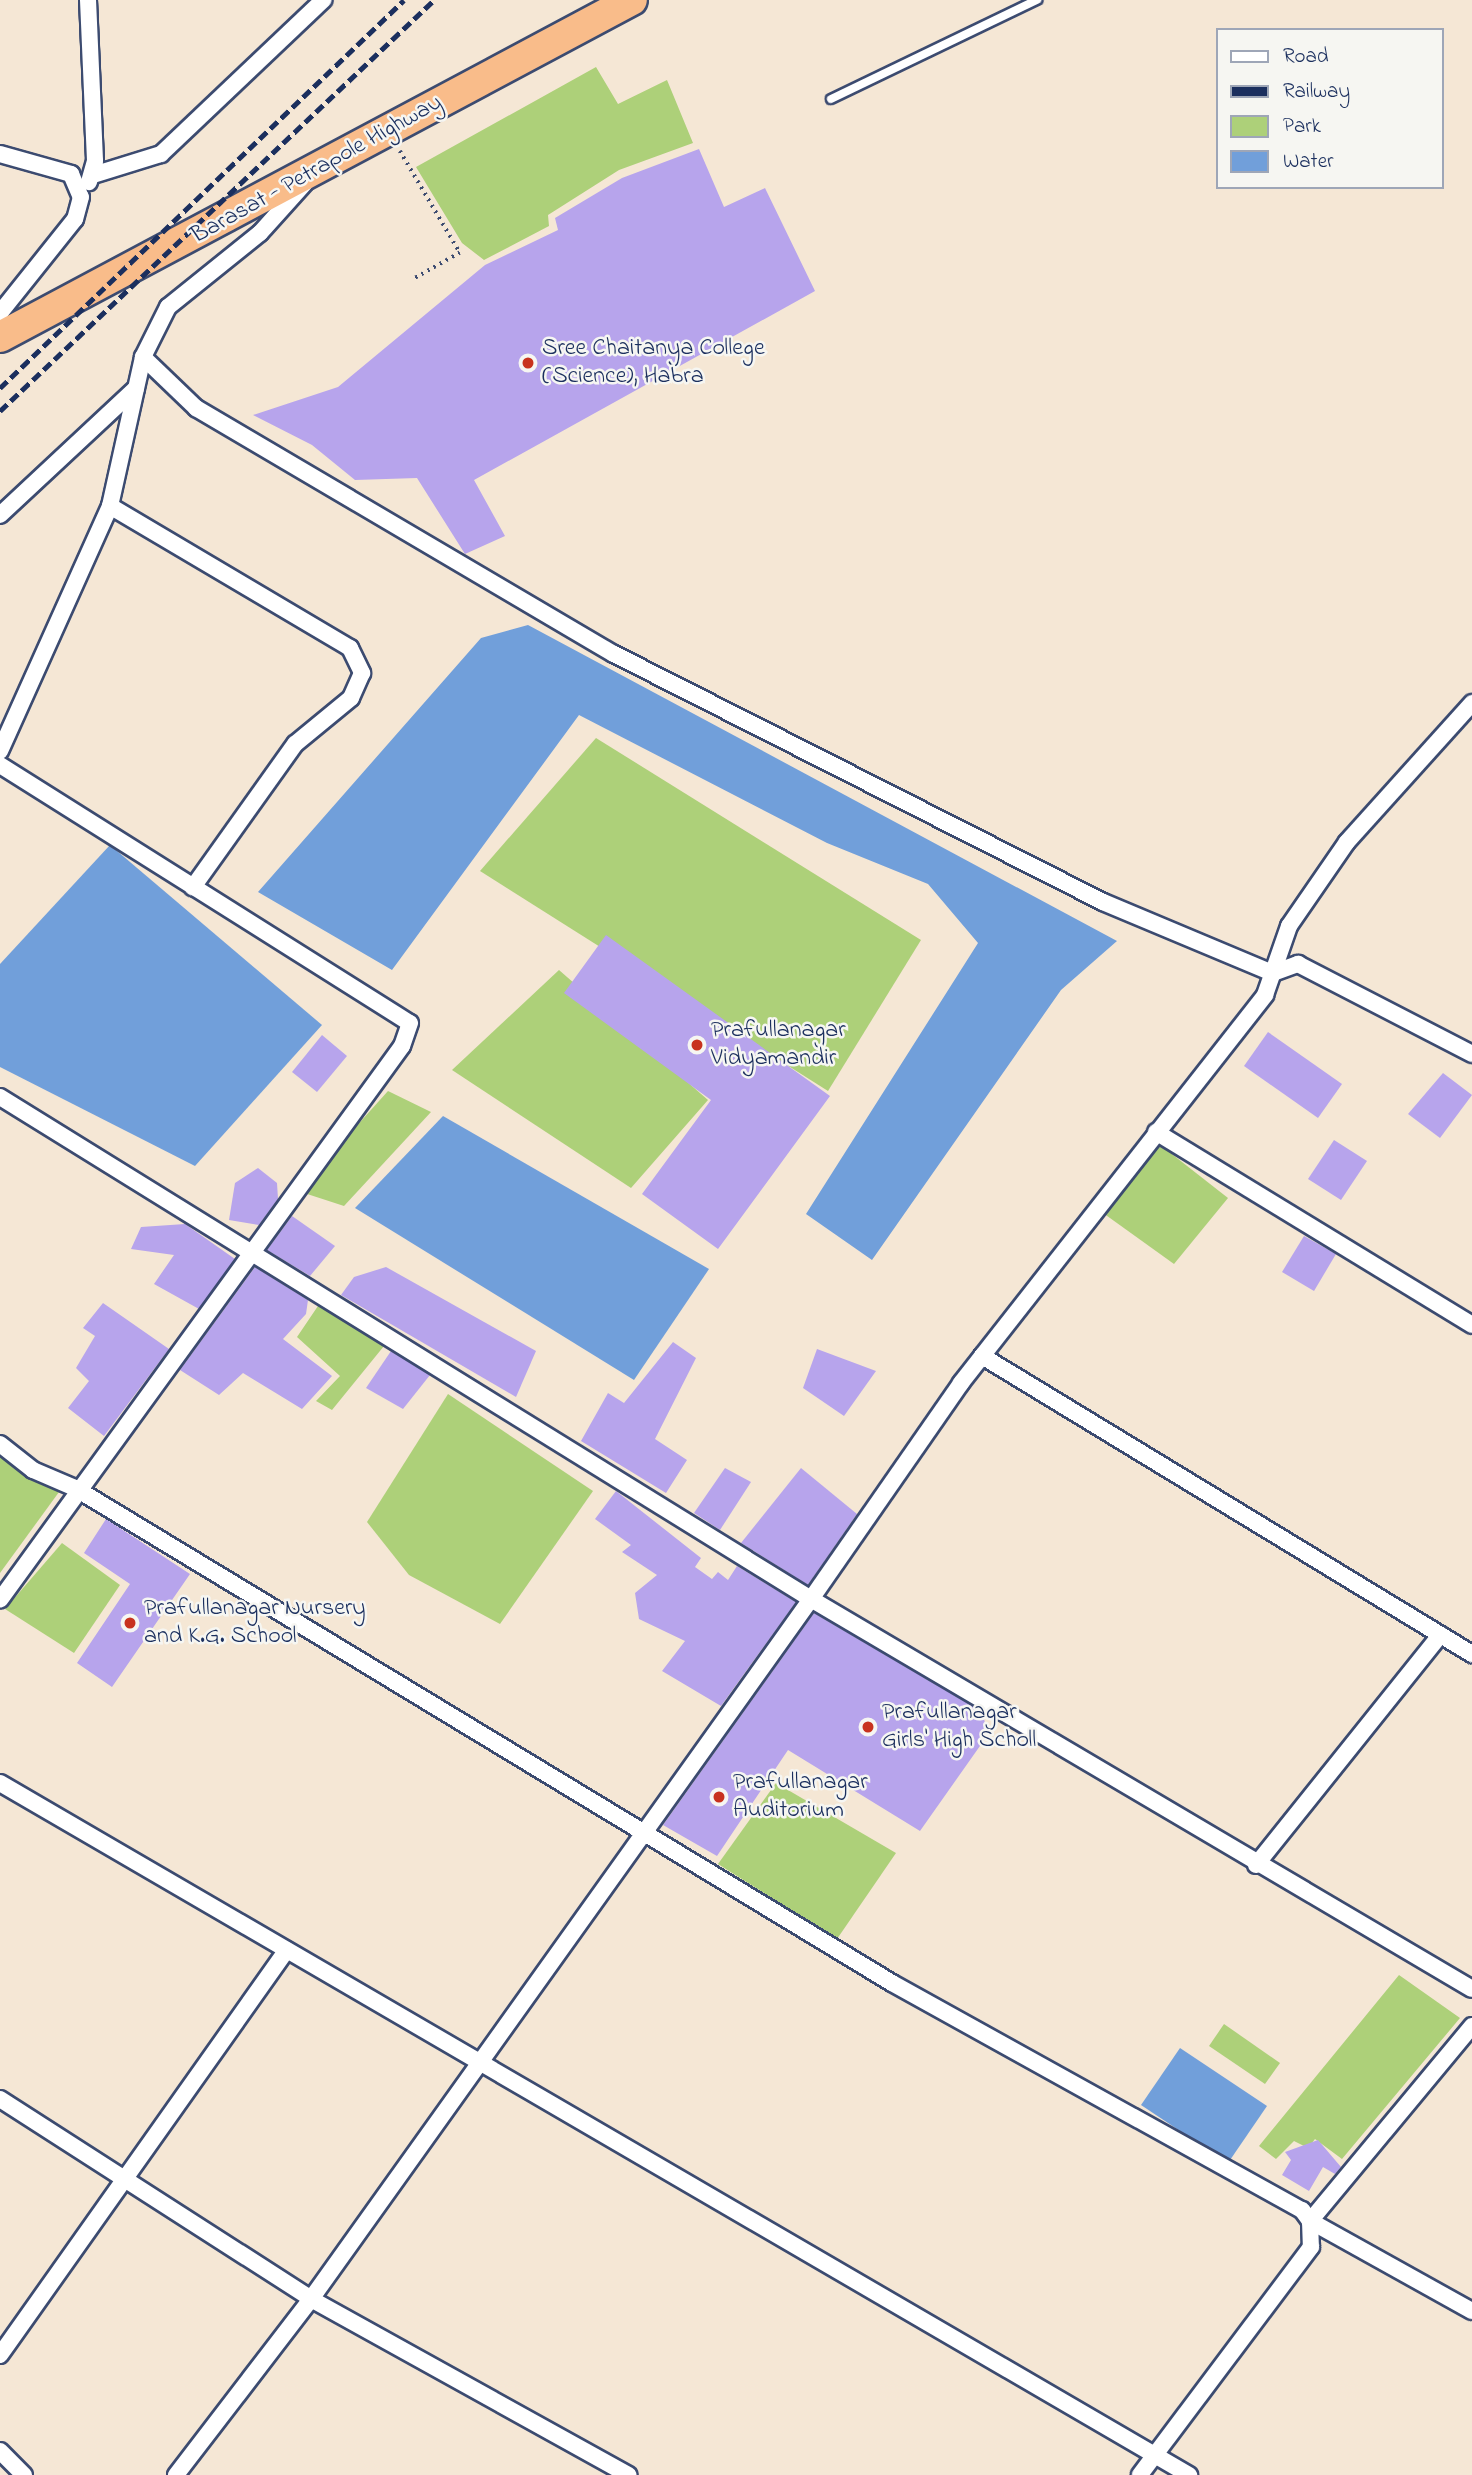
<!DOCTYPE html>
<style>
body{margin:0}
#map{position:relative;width:1472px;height:2475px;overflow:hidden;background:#f5e7d5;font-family:"Indie Flower",sans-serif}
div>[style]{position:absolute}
.green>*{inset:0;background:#add079}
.water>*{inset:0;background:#719fda}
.building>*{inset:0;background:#b7a4ec}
.path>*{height:3.5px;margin-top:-1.75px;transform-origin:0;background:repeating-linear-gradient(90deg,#3c4b70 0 2px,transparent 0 7px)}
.roads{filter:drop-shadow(2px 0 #3c4b70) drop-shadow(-2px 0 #3c4b70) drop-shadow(0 2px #3c4b70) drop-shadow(0 -2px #3c4b70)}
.lane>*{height:8px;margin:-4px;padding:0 4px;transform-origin:4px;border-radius:4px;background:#fff}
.street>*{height:16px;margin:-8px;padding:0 8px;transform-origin:8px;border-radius:8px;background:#fff}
.highway>*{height:30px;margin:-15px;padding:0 15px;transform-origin:15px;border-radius:15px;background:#f9bc8a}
.rail>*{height:5px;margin-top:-2.5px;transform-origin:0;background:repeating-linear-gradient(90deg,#1b2f5e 0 10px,transparent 0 15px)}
.dots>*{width:19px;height:19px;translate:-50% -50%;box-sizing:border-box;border:4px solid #f6f6f2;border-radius:50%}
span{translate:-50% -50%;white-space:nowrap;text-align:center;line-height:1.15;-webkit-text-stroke:5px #f6f6f2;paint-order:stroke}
.street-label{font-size:24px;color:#1b2f5e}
.poi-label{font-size:24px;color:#1b2f5e}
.left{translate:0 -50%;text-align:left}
.legend{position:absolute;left:1216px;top:28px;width:228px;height:161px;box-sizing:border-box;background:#f6f6f2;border:2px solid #9ea6b7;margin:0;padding:9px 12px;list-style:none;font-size:21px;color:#1b2f5e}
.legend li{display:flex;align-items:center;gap:14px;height:35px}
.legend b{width:35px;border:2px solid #9ea6b7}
</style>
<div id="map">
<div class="green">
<div style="clip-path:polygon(596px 67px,618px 104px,667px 80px,693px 143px,619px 170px,548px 215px,549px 226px,484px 260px,462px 243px,416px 167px)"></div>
<div style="clip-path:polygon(596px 738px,921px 940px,828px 1091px,480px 871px)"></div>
<div style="clip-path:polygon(559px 970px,708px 1100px,631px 1188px,452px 1070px)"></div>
<div style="clip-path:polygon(388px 1091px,431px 1112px,344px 1206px,298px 1191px)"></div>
<div style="clip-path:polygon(1159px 1144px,1228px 1198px,1174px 1264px,1103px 1213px)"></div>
<div style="clip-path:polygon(320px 1303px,384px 1346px,332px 1410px,316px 1401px,340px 1376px,297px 1337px)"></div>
<div style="clip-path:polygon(448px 1394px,593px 1491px,500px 1624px,409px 1575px,367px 1522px)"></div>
<div style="clip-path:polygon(0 1457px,59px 1492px,0 1573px)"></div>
<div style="clip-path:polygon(62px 1543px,120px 1585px,74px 1653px,5px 1609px)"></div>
<div style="clip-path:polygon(776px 1783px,896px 1853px,837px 1939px,718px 1864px)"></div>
<div style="clip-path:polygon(1399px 1975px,1460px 2018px,1342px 2159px,1315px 2139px,1308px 2148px,1294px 2141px,1276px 2159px,1259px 2146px)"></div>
<div style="clip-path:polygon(1224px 2024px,1280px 2063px,1265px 2084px,1209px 2046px)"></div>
</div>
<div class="water">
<div style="clip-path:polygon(528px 625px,1117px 941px,1061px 990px,872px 1260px,806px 1214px,978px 943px,928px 884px,827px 843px,579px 715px,392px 970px,258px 892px,481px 638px)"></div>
<div style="clip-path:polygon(110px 845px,322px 1025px,195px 1166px,0 1067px,0 964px)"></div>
<div style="clip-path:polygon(443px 1116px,709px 1269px,634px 1380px,355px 1208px)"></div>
<div style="clip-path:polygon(1180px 2048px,1267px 2106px,1228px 2163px,1141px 2105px)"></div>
</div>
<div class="building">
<div style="clip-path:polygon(699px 149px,724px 207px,765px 188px,815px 291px,474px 480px,505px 536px,465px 554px,417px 478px,355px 480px,312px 445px,253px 415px,338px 387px,485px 265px,558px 230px,555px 218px,622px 178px)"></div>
<div style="clip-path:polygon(606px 935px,830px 1096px,718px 1249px,642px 1194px,711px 1100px,564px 993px)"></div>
<div style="clip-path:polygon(1268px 1032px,1342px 1084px,1318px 1118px,1244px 1066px)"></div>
<div style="clip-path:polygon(322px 1035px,347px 1056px,317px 1092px,292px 1072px)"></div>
<div style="clip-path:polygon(1443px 1073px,1472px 1095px,1440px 1138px,1408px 1114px)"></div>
<div style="clip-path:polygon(1334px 1140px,1367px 1161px,1341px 1200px,1308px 1179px)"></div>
<div style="clip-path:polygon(258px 1168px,277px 1183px,278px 1199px,259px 1225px,229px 1220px,235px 1183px)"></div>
<div style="clip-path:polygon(292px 1216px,335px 1246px,310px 1276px,267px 1250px)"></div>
<div style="clip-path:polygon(185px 1224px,235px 1259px,199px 1309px,154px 1284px,174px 1255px,131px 1249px,141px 1227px)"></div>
<div style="clip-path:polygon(1304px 1236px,1336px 1254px,1314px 1291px,1282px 1272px)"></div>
<div style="clip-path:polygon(255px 1267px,308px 1300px,306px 1314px,283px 1339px,332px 1376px,302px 1409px,243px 1373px,219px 1395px,180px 1370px)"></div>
<div style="clip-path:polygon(386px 1267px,536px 1351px,516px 1397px,341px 1295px,354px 1277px)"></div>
<div style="clip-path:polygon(103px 1303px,169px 1349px,104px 1436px,68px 1408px,89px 1381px,76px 1368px,95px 1336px,83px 1328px)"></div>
<div style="clip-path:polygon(673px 1342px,696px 1358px,655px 1439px,687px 1460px,666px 1493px,581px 1441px,608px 1393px,624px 1403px)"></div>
<div style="clip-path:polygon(817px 1349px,876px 1371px,844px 1416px,803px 1388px)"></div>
<div style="clip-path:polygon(391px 1351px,430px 1375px,403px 1409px,366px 1388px)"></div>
<div style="clip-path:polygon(725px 1468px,751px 1482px,720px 1530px,694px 1513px)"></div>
<div style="clip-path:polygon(801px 1468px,857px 1514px,808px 1585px,741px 1543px)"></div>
<div style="clip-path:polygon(616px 1491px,701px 1558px,695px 1567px,712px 1579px,718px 1572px,728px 1580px,737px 1566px,796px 1602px,721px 1706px,662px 1671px,685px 1641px,639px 1619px,635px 1593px,657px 1575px,622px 1552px,631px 1545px,595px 1519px)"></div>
<div style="clip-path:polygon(106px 1519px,190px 1574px,112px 1687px,77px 1663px,130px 1584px,84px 1553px)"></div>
<div style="clip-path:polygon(814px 1613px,983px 1712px,987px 1736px,920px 1831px,788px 1750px,717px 1856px,663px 1825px)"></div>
<div style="clip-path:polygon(1318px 2140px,1341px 2167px,1335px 2174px,1323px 2167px,1309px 2191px,1282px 2175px,1291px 2160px,1285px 2152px)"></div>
</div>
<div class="path">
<div style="left:400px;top:151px;width:118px;rotate:59.5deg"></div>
<div style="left:460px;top:253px;width:55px;rotate:150.6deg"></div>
</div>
<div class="roads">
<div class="lane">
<div style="left:831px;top:99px;width:229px;rotate:-25.7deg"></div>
</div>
<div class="street">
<div style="left:88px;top:0;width:161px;rotate:87.5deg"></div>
<div style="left:95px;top:161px;width:22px;rotate:106deg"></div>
<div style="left:0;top:154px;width:74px;rotate:15.7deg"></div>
<div style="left:71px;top:174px;width:25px;rotate:67deg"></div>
<div style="left:81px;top:197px;width:23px;rotate:105deg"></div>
<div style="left:75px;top:219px;width:120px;rotate:128.6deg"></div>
<div style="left:93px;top:175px;width:71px;rotate:-17.2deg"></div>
<div style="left:161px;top:154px;width:224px;rotate:-43.5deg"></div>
<div style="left:143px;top:357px;width:74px;rotate:43.9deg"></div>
<div style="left:196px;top:408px;width:485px;rotate:30.5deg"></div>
<div style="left:614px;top:654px;width:548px;rotate:26.89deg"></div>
<div style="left:1103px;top:902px;width:184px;rotate:22.7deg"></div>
<div style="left:1273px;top:973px;width:27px;rotate:-20deg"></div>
<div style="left:1298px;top:964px;width:196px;rotate:27.3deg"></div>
<div style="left:110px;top:506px;width:279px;rotate:30.6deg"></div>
<div style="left:350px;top:648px;width:28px;rotate:64deg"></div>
<div style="left:362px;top:673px;width:27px;rotate:114deg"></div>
<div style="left:351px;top:698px;width:72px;rotate:140.6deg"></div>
<div style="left:295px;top:744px;width:176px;rotate:125.5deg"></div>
<div style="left:0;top:515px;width:186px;rotate:-43deg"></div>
<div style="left:0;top:751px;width:269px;rotate:-65.8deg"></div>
<div style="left:110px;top:506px;width:153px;rotate:-77.5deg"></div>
<div style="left:143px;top:357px;width:56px;rotate:-63.4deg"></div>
<div style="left:168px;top:307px;width:118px;rotate:-38.8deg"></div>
<div style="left:260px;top:233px;width:67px;rotate:-48deg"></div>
<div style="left:0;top:765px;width:484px;rotate:32.2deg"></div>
<div style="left:410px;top:1023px;width:24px;rotate:109deg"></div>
<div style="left:402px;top:1046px;width:684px;rotate:125.97deg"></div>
<div style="left:0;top:1097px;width:954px;rotate:31.76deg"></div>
<div style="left:811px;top:1599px;width:263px;rotate:-55.2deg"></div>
<div style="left:961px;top:1383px;width:493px;rotate:-51.9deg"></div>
<div style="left:1265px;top:995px;width:73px;rotate:-70.8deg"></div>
<div style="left:1289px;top:926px;width:102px;rotate:-55.4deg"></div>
<div style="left:1347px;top:842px;width:187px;rotate:-48deg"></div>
<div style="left:1156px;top:1132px;width:370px;rotate:31.4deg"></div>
<div style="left:982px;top:1356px;width:574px;rotate:31.31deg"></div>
<div style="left:0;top:1444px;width:42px;rotate:38.2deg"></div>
<div style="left:33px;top:1470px;width:46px;rotate:23.2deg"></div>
<div style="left:75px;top:1488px;width:955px;rotate:31.21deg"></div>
<div style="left:892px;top:1983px;width:469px;rotate:29deg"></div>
<div style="left:1302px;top:2210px;width:14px;rotate:54deg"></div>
<div style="left:1310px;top:2221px;width:26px;rotate:88deg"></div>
<div style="left:1311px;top:2247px;width:285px;rotate:126.9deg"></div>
<div style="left:0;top:1783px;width:1376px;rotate:30.2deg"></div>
<div style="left:1256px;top:1865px;width:295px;rotate:-51.3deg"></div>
<div style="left:1472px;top:2026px;width:254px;rotate:129.7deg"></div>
<div style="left:1310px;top:2221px;width:185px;rotate:29.1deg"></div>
<div style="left:0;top:2099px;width:370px;rotate:32.7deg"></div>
<div style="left:311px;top:2299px;width:363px;rotate:29deg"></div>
<div style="left:0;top:2355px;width:496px;rotate:-54.7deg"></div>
<div style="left:0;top:2451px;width:34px;rotate:45deg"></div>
<div style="left:176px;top:2475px;width:222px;rotate:-52.5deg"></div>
<div style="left:311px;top:2299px;width:860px;rotate:-54.46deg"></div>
<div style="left:811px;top:1599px;width:767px;rotate:30.54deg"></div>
</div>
<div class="highway">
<div style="left:0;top:337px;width:716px;rotate:-28.07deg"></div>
</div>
</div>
<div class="rail">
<div style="left:0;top:388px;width:560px;rotate:-43.84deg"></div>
<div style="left:0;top:411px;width:598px;rotate:-43.44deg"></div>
</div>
<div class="dots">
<div style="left:528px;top:363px;background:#c8321e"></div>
<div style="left:697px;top:1045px;background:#c8321e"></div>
<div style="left:130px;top:1623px;background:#c8321e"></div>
<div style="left:868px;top:1727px;background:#c8321e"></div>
<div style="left:719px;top:1797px;background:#c8321e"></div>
</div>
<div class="street-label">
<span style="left:317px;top:170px;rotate:-29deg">Barasat - Petrapole Highway</span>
</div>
<div class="poi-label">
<span class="left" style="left:542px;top:363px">Sree Chaitanya College<br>(Science), Habra</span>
<span class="left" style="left:711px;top:1045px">Prafullanagar<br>Vidyamandir</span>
<span class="left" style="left:144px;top:1623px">Prafullanagar Nursery<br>and K.G. School</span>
<span class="left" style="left:882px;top:1727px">Prafullanagar<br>Girls' High Scholl</span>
<span class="left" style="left:733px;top:1797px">Prafullanagar<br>Auditorium</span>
</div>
<ul class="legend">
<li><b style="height:9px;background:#fff"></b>Road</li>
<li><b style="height:9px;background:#1b2f5e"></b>Railway</li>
<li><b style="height:19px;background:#add079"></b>Park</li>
<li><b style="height:19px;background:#719fda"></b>Water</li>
</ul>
</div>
